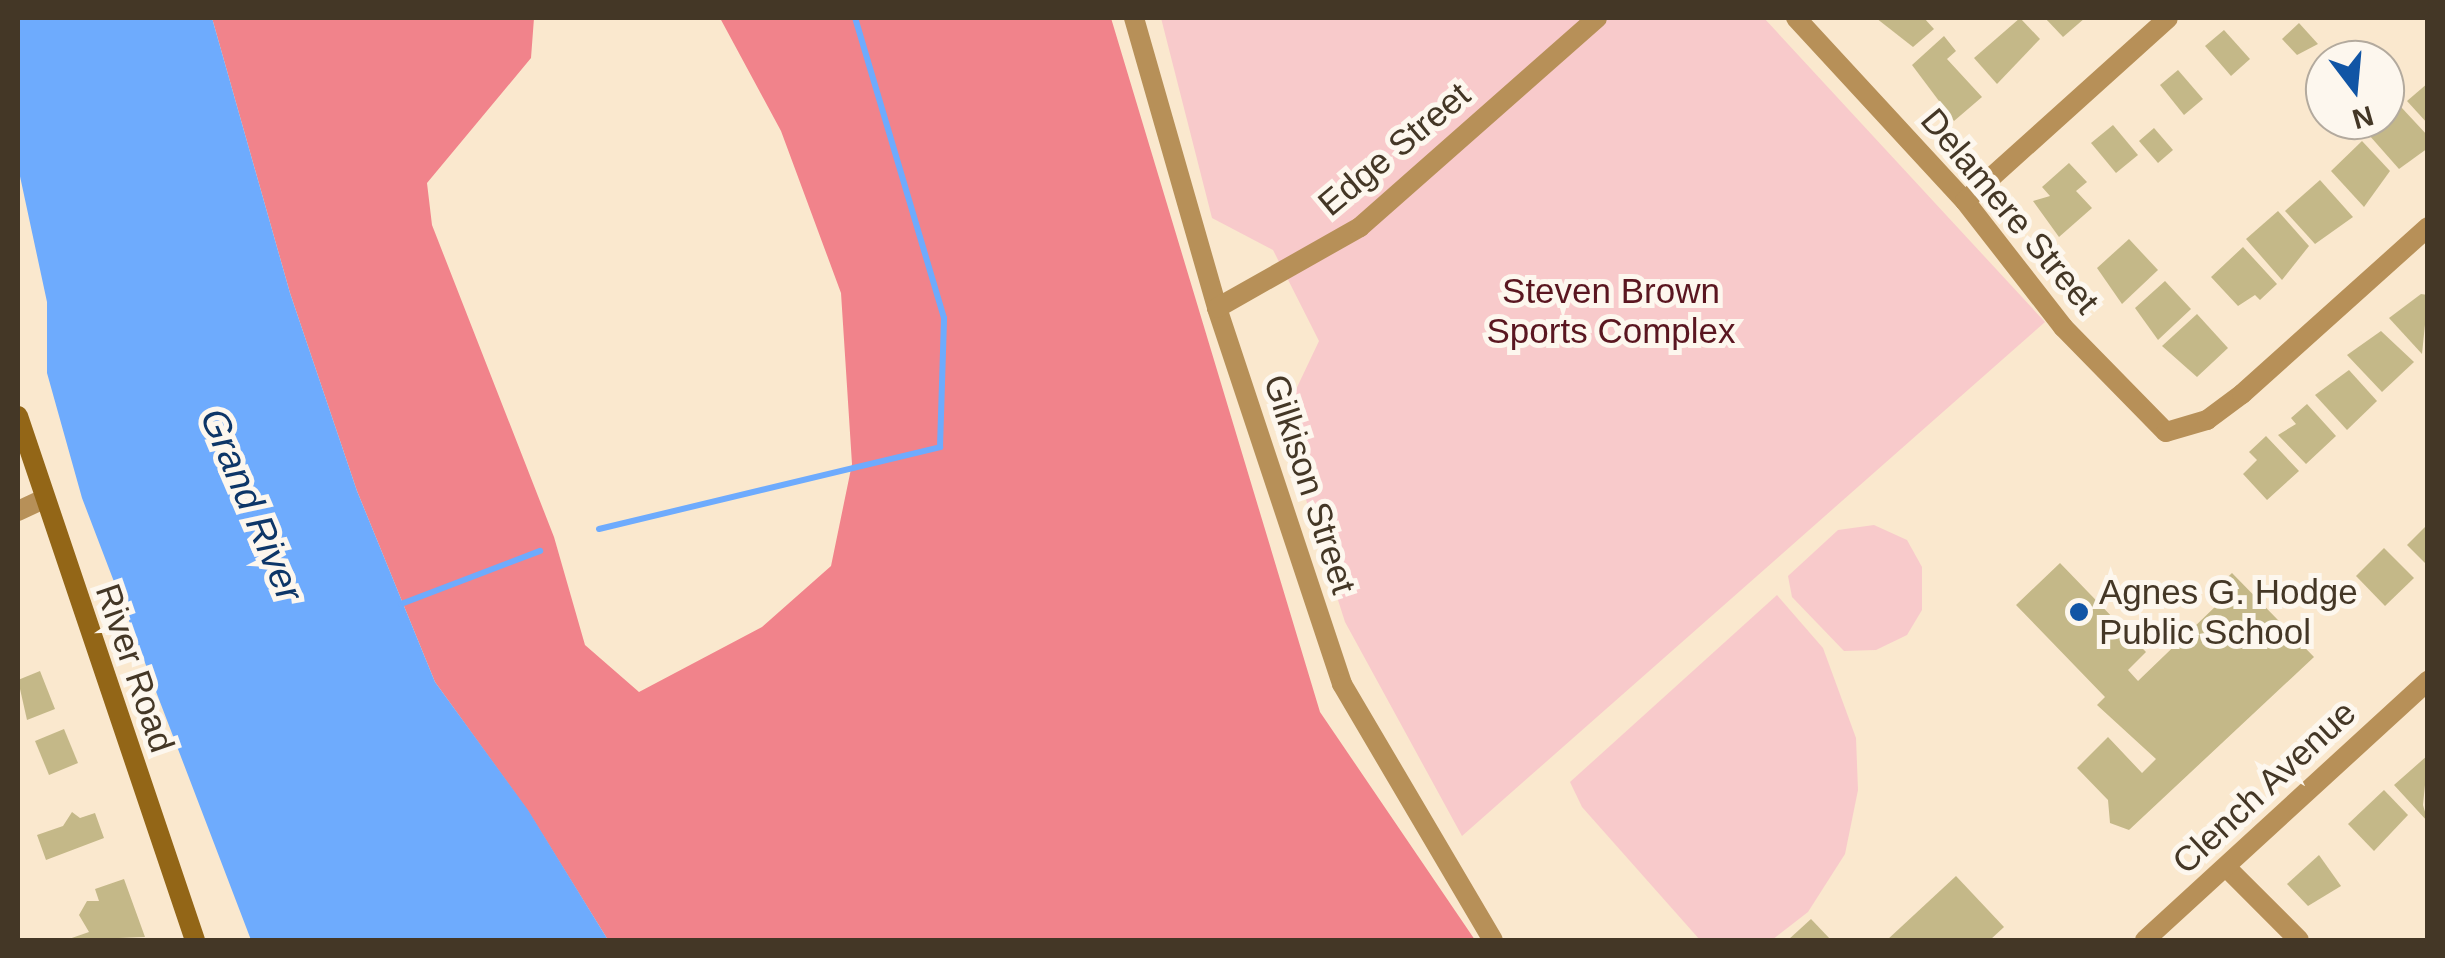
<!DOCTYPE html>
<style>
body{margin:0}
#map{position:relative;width:2445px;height:958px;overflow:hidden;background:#fae8ce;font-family:Helvetica,sans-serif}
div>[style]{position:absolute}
.green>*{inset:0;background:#f8cacb}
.forest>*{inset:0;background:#f1838b}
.water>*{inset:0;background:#6eabfd}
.stream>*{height:6px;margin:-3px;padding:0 3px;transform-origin:3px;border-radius:3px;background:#6eabfd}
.building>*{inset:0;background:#c4b888}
.street>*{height:20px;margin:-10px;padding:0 10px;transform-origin:10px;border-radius:10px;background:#b79058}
.secondary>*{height:20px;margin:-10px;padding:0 10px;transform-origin:10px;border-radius:10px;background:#936617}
.dots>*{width:28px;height:28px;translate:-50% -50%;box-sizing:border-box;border:5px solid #fdf7ee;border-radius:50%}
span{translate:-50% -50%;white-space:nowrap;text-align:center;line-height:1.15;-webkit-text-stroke:10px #fdf7ee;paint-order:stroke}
.street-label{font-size:35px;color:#443726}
.park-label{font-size:35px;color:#5a1620}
.poi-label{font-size:35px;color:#443726}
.left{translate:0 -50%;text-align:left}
.water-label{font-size:38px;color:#0d3668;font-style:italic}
.frame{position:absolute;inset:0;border:20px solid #443726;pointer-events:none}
.north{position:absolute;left:2305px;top:40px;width:100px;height:100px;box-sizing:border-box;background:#fdf7ee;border:2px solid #b3aa9e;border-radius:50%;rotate:164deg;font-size:28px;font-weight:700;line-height:40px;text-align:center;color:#443726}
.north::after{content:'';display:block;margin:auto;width:35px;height:45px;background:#1155a5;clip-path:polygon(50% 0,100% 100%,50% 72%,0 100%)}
</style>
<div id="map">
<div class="green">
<div style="clip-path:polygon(1161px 18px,1764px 18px,2045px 322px,1462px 836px,1345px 622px,1281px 421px,1319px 341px,1273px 250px,1212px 218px)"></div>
<div style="clip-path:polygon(1874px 525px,1907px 540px,1922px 567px,1922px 610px,1907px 635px,1876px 650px,1844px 651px,1792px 597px,1788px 576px,1838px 530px)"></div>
<div style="clip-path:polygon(1777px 595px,1823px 648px,1856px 738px,1858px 790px,1845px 854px,1808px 912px,1772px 940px,1700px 940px,1582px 807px,1570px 782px)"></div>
</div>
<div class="forest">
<div style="clip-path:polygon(212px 18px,534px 18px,531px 58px,427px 183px,432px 225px,554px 537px,585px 645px,639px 692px,762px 627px,831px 566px,852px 464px,841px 293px,781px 131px,720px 18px,1111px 18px,1320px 712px,1475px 940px,608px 940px,528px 811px,435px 682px,357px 491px,290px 293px)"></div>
</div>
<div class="water">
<div style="clip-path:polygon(18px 18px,212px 18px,290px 293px,357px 491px,435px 682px,528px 810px,608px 940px,251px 940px,82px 498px,47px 373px,47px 302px,18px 167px)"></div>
</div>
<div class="stream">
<div style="left:599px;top:529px;width:351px;rotate:-13.5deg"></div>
<div style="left:940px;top:447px;width:129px;rotate:-88.2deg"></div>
<div style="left:944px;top:318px;width:313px;rotate:-106.5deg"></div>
<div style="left:401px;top:604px;width:149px;rotate:-20.9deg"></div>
</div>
<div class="building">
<div style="clip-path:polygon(1876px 18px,1924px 18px,1934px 29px,1913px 47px)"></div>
<div style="clip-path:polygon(2020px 18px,2040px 39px,1997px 84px,1974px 58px)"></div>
<div style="clip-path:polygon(2045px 18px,2085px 18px,2063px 37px)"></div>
<div style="clip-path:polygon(2299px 23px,2318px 44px,2297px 55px,2282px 39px)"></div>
<div style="clip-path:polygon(2224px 30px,2250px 59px,2231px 76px,2205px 46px)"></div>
<div style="clip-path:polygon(1944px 36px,1956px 51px,1947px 59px,1982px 97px,1954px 121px,1912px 65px)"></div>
<div style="clip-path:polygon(2178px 70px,2203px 99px,2184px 115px,2160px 85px)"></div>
<div style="clip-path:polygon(2428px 83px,2428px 124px,2407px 101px)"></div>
<div style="clip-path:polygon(2401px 107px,2428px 136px,2428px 148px,2399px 169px,2369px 135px)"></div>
<div style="clip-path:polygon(2113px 125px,2138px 155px,2116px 173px,2091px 143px)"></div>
<div style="clip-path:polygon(2154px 128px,2173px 150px,2158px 163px,2139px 141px)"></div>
<div style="clip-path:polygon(2362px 141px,2390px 171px,2364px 207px,2331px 171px)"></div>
<div style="clip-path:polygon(2069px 163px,2087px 182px,2076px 191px,2092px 208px,2059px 237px,2033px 201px,2050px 196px,2042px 187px)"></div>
<div style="clip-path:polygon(2320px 180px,2353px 217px,2315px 244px,2285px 211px)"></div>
<div style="clip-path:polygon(2278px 211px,2309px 246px,2282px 280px,2246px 239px)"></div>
<div style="clip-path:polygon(2129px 239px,2158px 270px,2122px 304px,2097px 268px)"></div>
<div style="clip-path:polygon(2243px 247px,2277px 284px,2260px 300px,2255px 295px,2238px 306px,2211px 277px)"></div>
<div style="clip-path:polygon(2165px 281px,2191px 309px,2158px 340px,2135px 308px)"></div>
<div style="clip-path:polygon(2421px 294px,2428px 295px,2422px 354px,2389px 318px)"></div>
<div style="clip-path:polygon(2197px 314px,2228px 348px,2197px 377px,2162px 346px)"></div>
<div style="clip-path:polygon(2381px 331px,2414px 362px,2382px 392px,2347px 355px)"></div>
<div style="clip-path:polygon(2349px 370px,2377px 401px,2347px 430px,2315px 395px)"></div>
<div style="clip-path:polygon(2307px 404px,2336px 436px,2306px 464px,2278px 435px,2296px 424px,2291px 418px)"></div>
<div style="clip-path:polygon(2266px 436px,2299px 471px,2267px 500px,2243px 474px,2257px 460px,2249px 452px)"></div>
<div style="clip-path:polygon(2428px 524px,2428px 566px,2407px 545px)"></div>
<div style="clip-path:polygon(2384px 548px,2414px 578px,2385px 606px,2356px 576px)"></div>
<div style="clip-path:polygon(2060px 563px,2146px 652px,2128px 670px,2138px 681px,2218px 604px,2209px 595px,2232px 573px,2314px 657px,2129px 830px,2110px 823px,2108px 800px,2077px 768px,2108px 737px,2142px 773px,2156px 759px,2097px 705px,2105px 697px,2016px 605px)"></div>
<div style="clip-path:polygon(40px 671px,55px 709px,27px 720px,18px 680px)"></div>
<div style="clip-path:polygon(64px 729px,78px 763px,49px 775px,35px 741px)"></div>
<div style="clip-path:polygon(2428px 755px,2423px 805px,2428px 822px,2394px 785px)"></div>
<div style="clip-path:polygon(2384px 790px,2408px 815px,2374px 851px,2348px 824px)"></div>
<div style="clip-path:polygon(72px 812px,80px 818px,95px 813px,104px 838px,46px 860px,37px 835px,63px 826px)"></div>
<div style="clip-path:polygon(2319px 855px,2341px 886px,2308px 906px,2287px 884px)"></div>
<div style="clip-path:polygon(1956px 876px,2004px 927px,1990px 940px,1887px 940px)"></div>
<div style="clip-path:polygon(124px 879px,145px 937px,66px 940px,89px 932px,79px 915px,87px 901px,99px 901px,95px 889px)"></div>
<div style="clip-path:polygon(1811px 919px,1831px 940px,1788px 940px)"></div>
</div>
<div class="street">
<div style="left:1134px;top:18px;width:302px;rotate:74deg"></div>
<div style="left:1217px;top:308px;width:396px;rotate:71.6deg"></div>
<div style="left:1342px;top:684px;width:297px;rotate:59.5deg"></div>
<div style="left:1796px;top:18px;width:249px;rotate:47.3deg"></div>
<div style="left:1965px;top:201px;width:160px;rotate:52.1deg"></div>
<div style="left:2063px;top:327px;width:147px;rotate:45.6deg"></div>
<div style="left:2166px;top:432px;width:43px;rotate:-16.3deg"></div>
<div style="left:2207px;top:420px;width:44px;rotate:-36.6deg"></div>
<div style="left:2242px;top:394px;width:250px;rotate:-41.9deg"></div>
<div style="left:1965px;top:201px;width:273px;rotate:-42deg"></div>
<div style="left:1217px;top:308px;width:164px;rotate:-29.5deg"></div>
<div style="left:1360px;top:227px;width:316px;rotate:-41.4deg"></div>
<div style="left:18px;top:511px;width:26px;rotate:-25deg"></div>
<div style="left:2226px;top:867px;width:103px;rotate:45deg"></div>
<div style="left:2145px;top:940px;width:384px;rotate:-42.5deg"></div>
</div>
<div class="secondary">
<div style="left:18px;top:416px;width:553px;rotate:71.34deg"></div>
</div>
<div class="dots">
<div style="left:2079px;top:612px;background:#1155a5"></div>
</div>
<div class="street-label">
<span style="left:1394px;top:149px;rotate:-40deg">Edge Street</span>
<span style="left:2010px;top:211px;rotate:50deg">Delamere Street</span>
<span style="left:1310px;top:484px;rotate:72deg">Gilkison Street</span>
<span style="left:135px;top:668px;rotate:71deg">River Road</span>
<span style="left:2264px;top:787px;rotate:-43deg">Clench Avenue</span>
</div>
<div class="park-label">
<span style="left:1611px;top:311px">Steven Brown<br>Sports Complex</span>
</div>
<div class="poi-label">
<span class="left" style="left:2099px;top:612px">Agnes G. Hodge<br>Public School</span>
</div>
<div class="water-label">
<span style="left:251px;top:505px;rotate:67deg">Grand River</span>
</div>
<div class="frame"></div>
<div class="north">N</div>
</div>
